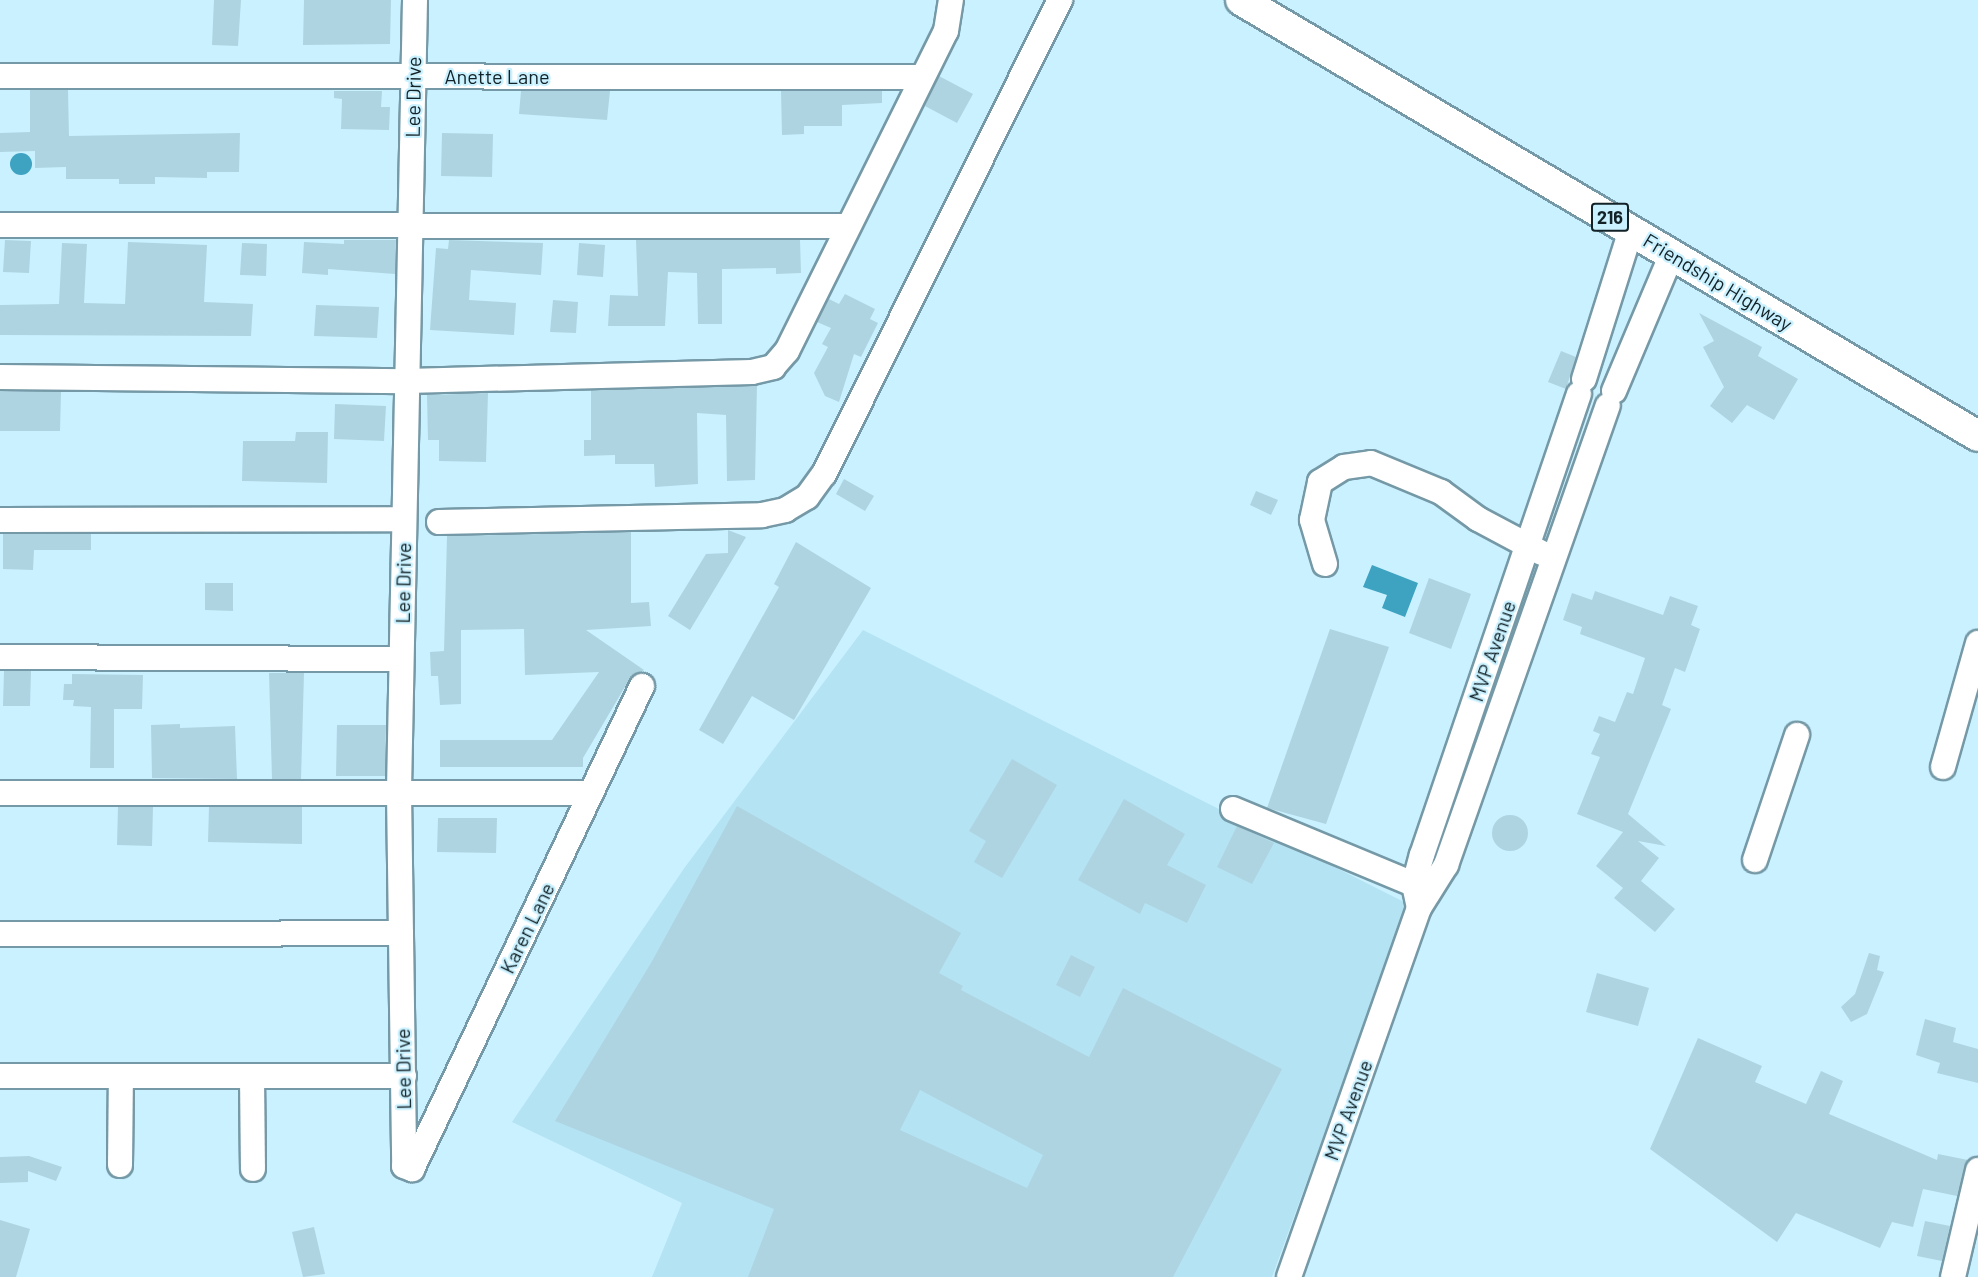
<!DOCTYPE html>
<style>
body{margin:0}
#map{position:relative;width:1978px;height:1277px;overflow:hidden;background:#caf1ff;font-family:Barlow,sans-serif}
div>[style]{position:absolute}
.built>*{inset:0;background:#b4e3f3}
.water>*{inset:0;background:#3ea2c1}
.round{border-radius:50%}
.building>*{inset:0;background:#aed4e1}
.roads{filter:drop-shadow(2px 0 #7599a6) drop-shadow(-2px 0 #7599a6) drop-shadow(0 2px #7599a6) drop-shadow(0 -2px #7599a6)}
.minor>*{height:24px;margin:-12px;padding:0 12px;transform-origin:12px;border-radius:12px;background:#fff}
.major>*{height:30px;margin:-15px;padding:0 15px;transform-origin:15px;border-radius:15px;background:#fff}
span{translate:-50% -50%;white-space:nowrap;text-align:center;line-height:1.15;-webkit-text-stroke:4.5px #caf1ff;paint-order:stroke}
.shield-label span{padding:2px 4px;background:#caf1ff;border:2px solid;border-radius:4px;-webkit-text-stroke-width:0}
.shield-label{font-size:18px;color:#132227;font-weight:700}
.street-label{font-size:20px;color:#132227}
</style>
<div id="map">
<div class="built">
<div style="clip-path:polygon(863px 630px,1408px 904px,1272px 1277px,652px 1277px,682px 1203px,512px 1122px,685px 867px)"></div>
</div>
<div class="water">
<div class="round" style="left:10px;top:153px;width:22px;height:22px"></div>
<div style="clip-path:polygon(1372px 565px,1418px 583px,1405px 617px,1382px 608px,1387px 595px,1363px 587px)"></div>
</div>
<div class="building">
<div style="clip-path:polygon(214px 0,241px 0,238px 46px,212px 45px)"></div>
<div style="clip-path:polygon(304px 0,391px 0,390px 44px,303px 45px)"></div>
<div style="clip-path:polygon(939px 76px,973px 94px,957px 123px,925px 106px)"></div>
<div style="clip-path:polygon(30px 90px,68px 90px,69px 136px,240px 133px,239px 172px,207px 172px,207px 178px,155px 177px,155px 184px,119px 184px,119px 179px,66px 179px,66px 167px,35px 168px,35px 151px,0 152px,0 133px,30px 132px)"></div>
<div style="clip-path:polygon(334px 91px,382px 91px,381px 107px,390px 107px,389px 130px,341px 129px,342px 99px,334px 98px)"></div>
<div style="clip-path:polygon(521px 91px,610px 91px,607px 120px,519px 114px)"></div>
<div style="clip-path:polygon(781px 91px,882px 91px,882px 103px,842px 105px,842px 126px,804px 126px,804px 134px,782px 135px)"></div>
<div style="clip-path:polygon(442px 133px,493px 134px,492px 177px,441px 176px)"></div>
<div style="clip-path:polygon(5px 240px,31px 241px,29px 273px,3px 272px)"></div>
<div style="clip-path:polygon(344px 240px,396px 240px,395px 274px,328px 269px,328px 275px,302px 273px,304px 242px,344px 244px)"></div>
<div style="clip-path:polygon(449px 240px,543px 243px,541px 275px,471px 270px,469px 300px,516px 303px,514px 335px,430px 330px,436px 248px,448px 249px)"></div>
<div style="clip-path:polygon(636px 240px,800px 240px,801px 273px,776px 274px,776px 268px,722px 269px,722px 324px,698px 324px,697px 273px,668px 272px,665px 326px,608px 326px,610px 295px,638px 296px)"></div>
<div style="clip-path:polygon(128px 242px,207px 245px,204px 302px,253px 304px,251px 336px,0 335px,0 305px,59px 304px,62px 243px,87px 244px,84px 303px,125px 304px)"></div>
<div style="clip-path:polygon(242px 243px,267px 244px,266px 276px,240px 275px)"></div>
<div style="clip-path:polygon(579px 243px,605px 245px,603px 277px,577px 275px)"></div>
<div style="clip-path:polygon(845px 294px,875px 309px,870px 319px,878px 323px,861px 357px,854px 354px,839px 402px,825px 396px,814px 373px,828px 347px,822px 344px,831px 328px,817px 322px,829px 299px,839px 304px)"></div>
<div style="clip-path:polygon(553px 300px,578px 302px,576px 333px,550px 332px)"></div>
<div style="clip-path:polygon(316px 305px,379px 307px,377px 338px,314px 336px)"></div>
<div style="clip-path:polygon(1699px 313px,1762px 347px,1758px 356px,1798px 379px,1774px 420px,1747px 405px,1732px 423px,1710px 406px,1724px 387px,1703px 347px,1714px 341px)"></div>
<div style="clip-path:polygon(1561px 351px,1576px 357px,1566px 389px,1548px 382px)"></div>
<div style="clip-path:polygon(757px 385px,755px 480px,727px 481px,726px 415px,697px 413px,698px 484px,655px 487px,654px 464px,615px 464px,615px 455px,584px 456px,584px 440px,591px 440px,591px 390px)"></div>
<div style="clip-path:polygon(0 391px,61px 392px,60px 431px,0 431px)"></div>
<div style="clip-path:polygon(488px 393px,486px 462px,439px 461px,439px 440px,428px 440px,427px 395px)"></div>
<div style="clip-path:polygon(335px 404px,386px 406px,384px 441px,334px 439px)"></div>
<div style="clip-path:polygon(296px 432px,328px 432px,327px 483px,242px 481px,243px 441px,295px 441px)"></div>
<div style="clip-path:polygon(844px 479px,874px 496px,865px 511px,836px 494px)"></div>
<div style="clip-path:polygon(1256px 491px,1278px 500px,1271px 515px,1250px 505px)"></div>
<div style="clip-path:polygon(728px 530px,746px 537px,690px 630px,668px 616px,706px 554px,728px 553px)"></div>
<div style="clip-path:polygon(631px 532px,631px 603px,649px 602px,651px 626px,586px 630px,644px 670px,629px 680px,583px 758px,583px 767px,440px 767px,440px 740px,552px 740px,599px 672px,525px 675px,524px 629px,461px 630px,461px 704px,440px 705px,438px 676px,431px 676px,430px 652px,444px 651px,447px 536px)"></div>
<div style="clip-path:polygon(3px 534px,91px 534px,91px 550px,34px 550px,33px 570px,3px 569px)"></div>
<div style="clip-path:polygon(796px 542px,871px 588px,794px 720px,752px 696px,723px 744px,699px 730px,779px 587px,774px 584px)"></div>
<div style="clip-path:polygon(1429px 578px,1471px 594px,1451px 649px,1409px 633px)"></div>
<div style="clip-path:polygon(205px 583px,233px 583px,233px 611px,205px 610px)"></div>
<div style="clip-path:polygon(1595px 591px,1663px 615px,1670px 596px,1698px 606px,1691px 625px,1700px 629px,1685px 672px,1675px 668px,1662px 705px,1671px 709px,1628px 814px,1666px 846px,1638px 841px,1659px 858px,1641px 881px,1675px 909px,1655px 932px,1614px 898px,1623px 888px,1596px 866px,1623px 832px,1577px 814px,1600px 757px,1591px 754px,1600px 734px,1593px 731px,1599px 716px,1615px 722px,1627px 692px,1633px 694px,1645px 658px,1580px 634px,1582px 627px,1563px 620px,1572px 593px,1592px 600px)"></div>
<div style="clip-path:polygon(1330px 629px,1389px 647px,1326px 824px,1267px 808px)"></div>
<div style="clip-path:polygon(4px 671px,31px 671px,30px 706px,3px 706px)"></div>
<div style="clip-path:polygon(269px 673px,304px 673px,301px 779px,272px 779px)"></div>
<div style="clip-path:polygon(72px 674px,143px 675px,142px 709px,114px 709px,114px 768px,90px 768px,91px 707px,73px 706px,74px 700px,63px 700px,64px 684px,72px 684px)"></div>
<div style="clip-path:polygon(180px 724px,180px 728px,235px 726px,237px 779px,152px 778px,151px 725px)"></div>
<div style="clip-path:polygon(337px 725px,386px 725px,385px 776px,336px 776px)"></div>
<div style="clip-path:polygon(1012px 759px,1057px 785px,1002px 878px,974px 862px,986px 841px,969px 831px)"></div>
<div style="clip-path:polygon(1124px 799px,1185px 834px,1167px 865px,1206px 885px,1187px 923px,1145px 903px,1140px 914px,1078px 880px)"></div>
<div style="clip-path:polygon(evenodd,737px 806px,961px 933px,939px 973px,963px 986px,961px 990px,1089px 1057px,1123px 988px,1282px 1069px,1173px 1277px,748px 1277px,774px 1209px,555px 1121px,651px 963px,737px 806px,920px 1090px,1043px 1155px,1027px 1188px,900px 1130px,920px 1090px)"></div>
<div style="clip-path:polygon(118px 807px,153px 807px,152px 846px,117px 845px)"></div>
<div style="clip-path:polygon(209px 807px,302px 807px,302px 844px,208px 842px)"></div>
<div class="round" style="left:1492px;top:815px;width:36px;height:36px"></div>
<div style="clip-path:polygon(438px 818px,497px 818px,496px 853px,437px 852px)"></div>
<div style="clip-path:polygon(1237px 826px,1274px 843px,1252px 884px,1217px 867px)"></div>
<div style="clip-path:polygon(1869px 953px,1880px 956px,1877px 970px,1884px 972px,1867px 1014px,1851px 1022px,1841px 1007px,1855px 994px)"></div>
<div style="clip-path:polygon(1071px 955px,1095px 967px,1080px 997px,1056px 985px)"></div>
<div style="clip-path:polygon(1597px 973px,1649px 988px,1638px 1026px,1586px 1012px)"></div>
<div style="clip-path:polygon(1925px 1019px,1956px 1028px,1953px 1042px,1978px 1049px,1978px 1083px,1937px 1073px,1940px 1063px,1916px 1055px)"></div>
<div style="clip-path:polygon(1698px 1038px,1762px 1066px,1755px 1082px,1806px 1104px,1821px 1071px,1843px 1081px,1829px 1114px,1937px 1160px,1938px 1154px,1968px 1160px,1957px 1196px,1923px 1189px,1913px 1227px,1892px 1222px,1880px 1248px,1796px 1213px,1777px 1242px,1650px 1149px)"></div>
<div style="clip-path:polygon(29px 1156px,62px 1167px,56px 1181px,28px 1171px,28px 1182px,0 1183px,0 1157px)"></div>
<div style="clip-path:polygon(0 1220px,30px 1229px,16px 1277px,0 1277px)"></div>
<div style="clip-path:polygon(1925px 1221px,1950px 1226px,1942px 1261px,1917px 1256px)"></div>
<div style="clip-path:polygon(314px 1227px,325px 1274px,303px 1277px,292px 1232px)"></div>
</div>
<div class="roads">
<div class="minor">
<div style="left:415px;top:0;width:792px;rotate:91.16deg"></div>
<div style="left:399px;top:792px;width:374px;rotate:89.2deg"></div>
<div style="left:404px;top:1166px;width:9px;rotate:21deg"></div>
<div style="left:412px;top:1169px;width:535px;rotate:-64.54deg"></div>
<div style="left:0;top:76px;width:921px;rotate:0.06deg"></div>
<div style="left:0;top:225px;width:848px;rotate:0.07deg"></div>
<div style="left:0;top:377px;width:407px;rotate:0.6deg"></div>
<div style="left:407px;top:381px;width:345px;rotate:-1.5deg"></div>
<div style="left:752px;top:372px;width:22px;rotate:-13deg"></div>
<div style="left:773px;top:367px;width:21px;rotate:-49deg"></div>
<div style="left:787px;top:351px;width:357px;rotate:-63.6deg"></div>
<div style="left:946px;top:31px;width:31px;rotate:-81deg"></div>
<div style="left:1584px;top:379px;width:156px;rotate:-72.5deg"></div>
<div style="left:1614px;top:391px;width:147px;rotate:-67.1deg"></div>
<div style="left:0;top:520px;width:404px;rotate:-0.1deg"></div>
<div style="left:439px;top:522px;width:323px;rotate:-1.2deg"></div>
<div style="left:762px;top:515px;width:24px;rotate:-12deg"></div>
<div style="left:785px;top:510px;width:26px;rotate:-31deg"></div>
<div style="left:807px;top:497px;width:29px;rotate:-54deg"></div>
<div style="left:824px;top:474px;width:530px;rotate:-63.53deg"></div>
<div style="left:1325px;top:564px;width:46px;rotate:-106.5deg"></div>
<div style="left:1312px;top:520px;width:39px;rotate:-78deg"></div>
<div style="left:1320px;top:482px;width:28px;rotate:-32deg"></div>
<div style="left:1344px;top:467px;width:27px;rotate:-8deg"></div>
<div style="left:1371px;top:463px;width:76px;rotate:22.5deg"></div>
<div style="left:1441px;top:492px;width:46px;rotate:36.1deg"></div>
<div style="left:1478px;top:519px;width:72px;rotate:28deg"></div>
<div style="left:0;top:657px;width:401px;rotate:0.3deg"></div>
<div style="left:1943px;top:767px;width:129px;rotate:-74.2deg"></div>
<div style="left:0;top:793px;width:591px"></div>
<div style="left:1233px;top:809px;width:211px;rotate:22.6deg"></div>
<div style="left:1755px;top:860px;width:132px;rotate:-71.4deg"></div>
<div style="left:1419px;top:908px;width:25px;rotate:-102deg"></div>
<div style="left:1414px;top:884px;width:30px;rotate:-75deg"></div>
<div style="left:1422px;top:855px;width:487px;rotate:-71.2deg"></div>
<div style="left:0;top:934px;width:401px;rotate:-0.1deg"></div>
<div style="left:0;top:1076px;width:404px"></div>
<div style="left:252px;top:1076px;width:93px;rotate:89.4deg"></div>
<div style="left:120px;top:1165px;width:89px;rotate:-89.4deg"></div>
<div style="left:1289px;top:1277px;width:391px;rotate:-70.6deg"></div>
<div style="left:1419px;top:908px;width:51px;rotate:-57.9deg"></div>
<div style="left:1446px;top:865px;width:487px;rotate:-70.6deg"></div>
<div style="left:1953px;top:1277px;width:110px;rotate:-76.8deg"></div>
</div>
<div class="major">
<div style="left:1241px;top:0;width:856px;rotate:30.61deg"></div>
</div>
</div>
<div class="shield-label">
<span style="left:1610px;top:217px">216</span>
</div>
<div class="street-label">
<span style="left:497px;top:76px">Anette Lane</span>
<span style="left:413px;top:97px;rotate:-89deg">Lee Drive</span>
<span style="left:1718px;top:282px;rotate:31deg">Friendship Highway</span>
<span style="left:403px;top:583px;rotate:-89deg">Lee Drive</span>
<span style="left:1492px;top:651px;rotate:-71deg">MVP Avenue</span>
<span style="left:527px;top:928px;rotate:-64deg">Karen Lane</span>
<span style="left:403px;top:1069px;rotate:-91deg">Lee Drive</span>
<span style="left:1348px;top:1110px;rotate:-70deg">MVP Avenue</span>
</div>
</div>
